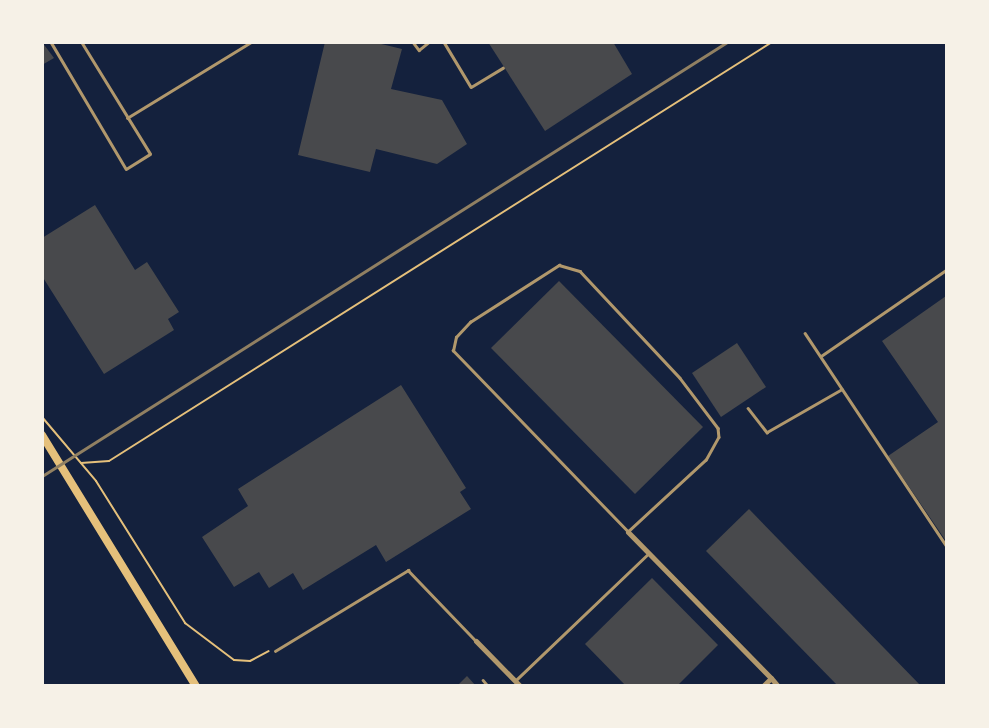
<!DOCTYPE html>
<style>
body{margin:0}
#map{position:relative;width:989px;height:728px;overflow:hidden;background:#14213d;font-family:"PT Sans Narrow",sans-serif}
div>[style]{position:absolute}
.building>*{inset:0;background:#48494c}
.path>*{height:2px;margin:-1px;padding:0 1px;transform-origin:1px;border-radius:1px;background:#e5c07b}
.service>*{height:2.5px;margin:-1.25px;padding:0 1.25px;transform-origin:1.25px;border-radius:1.25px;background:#b1986c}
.minor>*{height:5px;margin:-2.5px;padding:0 2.5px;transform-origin:2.5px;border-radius:2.5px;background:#b1986c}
.primary>*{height:8px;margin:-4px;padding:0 4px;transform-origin:4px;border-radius:4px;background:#e5c07b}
.rail>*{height:3px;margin:-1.5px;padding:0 1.5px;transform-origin:1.5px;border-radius:1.5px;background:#918062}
span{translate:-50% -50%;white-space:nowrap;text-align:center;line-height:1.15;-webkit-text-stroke:4px #f6f1e7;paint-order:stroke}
.frame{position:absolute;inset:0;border:44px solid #f6f1e7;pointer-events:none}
</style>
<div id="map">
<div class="building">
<div style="clip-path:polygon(42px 42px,54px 58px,42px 65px)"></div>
<div style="clip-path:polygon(325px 42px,373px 42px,402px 49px,391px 89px,442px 100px,467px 144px,437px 164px,376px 149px,370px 172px,298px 155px)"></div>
<div style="clip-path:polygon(488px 42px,613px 42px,632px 74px,545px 131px)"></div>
<div style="clip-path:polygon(95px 205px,135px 270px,147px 262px,179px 312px,168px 319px,174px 330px,104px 374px,42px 276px,42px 238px)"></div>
<div style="clip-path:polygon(559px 281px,703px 427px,635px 494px,491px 348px)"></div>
<div style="clip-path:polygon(946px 296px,946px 541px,888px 456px,938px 422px,882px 341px)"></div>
<div style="clip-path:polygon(737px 343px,766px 387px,721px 417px,692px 373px)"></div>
<div style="clip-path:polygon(401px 385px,466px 488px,460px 492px,471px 509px,386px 562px,376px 545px,303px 590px,293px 573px,269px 588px,259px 572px,234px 587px,202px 537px,248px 506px,238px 489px)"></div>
<div style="clip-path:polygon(749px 509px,921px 686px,838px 686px,706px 551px)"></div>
<div style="clip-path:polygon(652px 578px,718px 645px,677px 686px,626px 686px,585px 644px)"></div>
<div style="clip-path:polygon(467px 676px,476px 686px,457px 686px)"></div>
</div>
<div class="path">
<div style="left:42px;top:417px;width:84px;rotate:49.8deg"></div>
<div style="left:96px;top:481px;width:168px;rotate:57.9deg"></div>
<div style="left:185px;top:623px;width:61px;rotate:37.1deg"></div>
<div style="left:234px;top:660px;width:16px;rotate:4deg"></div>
<div style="left:250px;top:661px;width:21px;rotate:-28deg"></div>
<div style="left:81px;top:463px;width:28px;rotate:-4deg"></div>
<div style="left:109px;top:461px;width:784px;rotate:-32.29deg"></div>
</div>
<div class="service">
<div style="left:51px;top:42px;width:147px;rotate:59.4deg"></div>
<div style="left:126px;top:169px;width:28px;rotate:-32deg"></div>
<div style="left:150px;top:154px;width:132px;rotate:-121.6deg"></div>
<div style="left:413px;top:42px;width:10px;rotate:53deg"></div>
<div style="left:419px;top:50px;width:13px;rotate:-39deg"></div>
<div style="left:444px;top:42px;width:52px;rotate:59deg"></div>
<div style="left:471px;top:87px;width:37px;rotate:-31deg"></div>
<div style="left:127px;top:118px;width:145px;rotate:-31.5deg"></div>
<div style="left:559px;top:265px;width:22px;rotate:16deg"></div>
<div style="left:580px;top:271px;width:146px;rotate:46.9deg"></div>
<div style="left:680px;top:378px;width:63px;rotate:52.8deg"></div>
<div style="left:718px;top:428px;width:9px;rotate:84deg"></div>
<div style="left:719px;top:437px;width:26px;rotate:119deg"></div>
<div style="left:706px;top:460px;width:106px;rotate:137.3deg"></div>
<div style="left:628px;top:532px;width:252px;rotate:-134deg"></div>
<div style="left:453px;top:351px;width:14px;rotate:-78deg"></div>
<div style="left:456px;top:337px;width:21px;rotate:-47deg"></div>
<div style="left:470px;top:322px;width:106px;rotate:-32.6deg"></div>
<div style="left:805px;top:333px;width:255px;rotate:56.4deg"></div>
<div style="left:821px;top:356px;width:152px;rotate:-34.5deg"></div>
<div style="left:748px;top:408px;width:31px;rotate:52deg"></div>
<div style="left:767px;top:432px;width:86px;rotate:-29.8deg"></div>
<div style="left:275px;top:651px;width:156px;rotate:-31.3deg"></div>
<div style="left:408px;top:570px;width:98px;rotate:46.2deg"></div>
<div style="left:483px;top:680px;width:8px;rotate:50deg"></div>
<div style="left:515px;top:681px;width:184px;rotate:-43.7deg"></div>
</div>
<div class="minor">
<div style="left:628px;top:532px;width:204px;rotate:45.6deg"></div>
<div style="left:476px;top:641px;width:63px;rotate:45.6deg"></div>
<div style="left:763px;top:686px;width:11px;rotate:-45deg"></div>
<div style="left:771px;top:678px;width:11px;rotate:49deg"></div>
</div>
<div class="primary">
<div style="left:42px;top:435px;width:294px;rotate:58.5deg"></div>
</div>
<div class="rail">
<div style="left:42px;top:476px;width:811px;rotate:-32.36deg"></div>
</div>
<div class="frame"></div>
</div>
